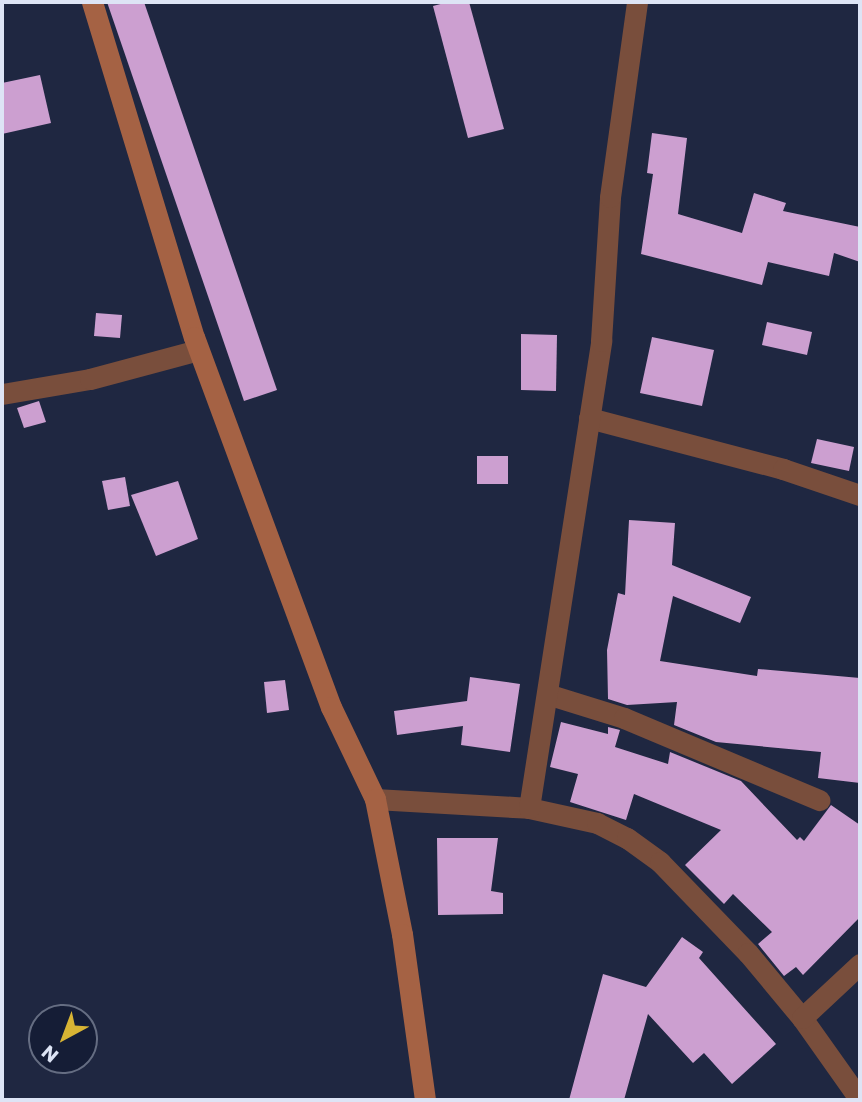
<!DOCTYPE html>
<style>
body{margin:0}
#map{position:relative;width:862px;height:1102px;overflow:hidden;background:#1f2741;font-family:Poppins,sans-serif}
div>[style]{position:absolute}
.building>*{inset:0;background:#cc9fd0}
.street>*{height:21px;margin:-10.5px;padding:0 10.5px;transform-origin:10.5px;border-radius:10.5px;background:#794e3c}
.secondary>*{height:21px;margin:-10.5px;padding:0 10.5px;transform-origin:10.5px;border-radius:10.5px;background:#a56244}
span{translate:-50% -50%;white-space:nowrap;text-align:center;line-height:1.15;-webkit-text-stroke:7px #151d36;paint-order:stroke}
.frame{position:absolute;inset:0;border:4px solid #dde4f5;pointer-events:none}
.north{position:absolute;left:28px;top:1004px;width:70px;height:70px;box-sizing:border-box;background:#151d36;border:2px solid #656d82;border-radius:50%;rotate:221deg;font-size:19px;font-weight:700;line-height:28px;text-align:center;color:#dde4f5}
.north::after{content:'';display:block;margin:auto;width:24px;height:32px;background:#d8b434;clip-path:polygon(50% 0,100% 100%,50% 72%,0 100%)}
</style>
<div id="map">
<div class="building">
<div style="clip-path:polygon(107px 2px,144px 2px,277px 390px,244px 401px)"></div>
<div style="clip-path:polygon(448px 2px,469px 2px,504px 129px,468px 138px,433px 6px)"></div>
<div style="clip-path:polygon(40px 75px,51px 123px,2px 134px,2px 83px)"></div>
<div style="clip-path:polygon(652px 133px,687px 138px,678px 214px,742px 233px,754px 193px,786px 203px,783px 211px,860px 227px,860px 262px,834px 253px,829px 276px,768px 262px,762px 285px,641px 254px,653px 174px,647px 173px)"></div>
<div style="clip-path:polygon(96px 313px,122px 315px,120px 338px,94px 336px)"></div>
<div style="clip-path:polygon(767px 322px,812px 332px,807px 355px,762px 345px)"></div>
<div style="clip-path:polygon(521px 334px,557px 335px,556px 391px,521px 390px)"></div>
<div style="clip-path:polygon(652px 337px,714px 350px,702px 406px,640px 393px)"></div>
<div style="clip-path:polygon(39px 401px,46px 422px,24px 428px,17px 408px)"></div>
<div style="clip-path:polygon(817px 439px,854px 447px,849px 471px,811px 463px)"></div>
<div style="clip-path:polygon(477px 456px,508px 456px,508px 484px,477px 484px)"></div>
<div style="clip-path:polygon(125px 477px,130px 506px,108px 510px,102px 481px)"></div>
<div style="clip-path:polygon(178px 481px,198px 539px,156px 556px,131px 495px)"></div>
<div style="clip-path:polygon(629px 520px,675px 523px,672px 565px,751px 597px,740px 623px,673px 596px,660px 661px,757px 676px,758px 669px,860px 678px,860px 783px,818px 778px,821px 752px,716px 742px,674px 725px,677px 702px,627px 705px,608px 699px,607px 650px,618px 593px,625px 595px)"></div>
<div style="clip-path:polygon(470px 677px,520px 684px,510px 752px,461px 745px,463px 726px,397px 735px,394px 711px,467px 701px)"></div>
<div style="clip-path:polygon(285px 680px,289px 710px,267px 713px,264px 682px)"></div>
<div style="clip-path:polygon(561px 722px,608px 734px,608px 727px,620px 730px,615px 747px,668px 764px,670px 752px,741px 781px,797px 840px,800px 837px,804px 841px,831px 805px,860px 825px,860px 917px,803px 975px,796px 967px,784px 976px,758px 944px,772px 932px,733px 894px,724px 904px,685px 865px,721px 830px,634px 794px,626px 820px,570px 802px,578px 774px,550px 767px)"></div>
<div style="clip-path:polygon(437px 838px,498px 838px,491px 891px,503px 893px,503px 914px,438px 915px)"></div>
<div style="clip-path:polygon(682px 937px,703px 952px,699px 958px,776px 1044px,732px 1084px,704px 1053px,693px 1063px,648px 1014px,624px 1100px,569px 1100px,603px 974px,646px 987px)"></div>
</div>
<div class="street">
<div style="left:2px;top:394px;width:89px;rotate:-9.7deg"></div>
<div style="left:90px;top:379px;width:112px;rotate:-15deg"></div>
<div style="left:589px;top:418px;width:201px;rotate:14.7deg"></div>
<div style="left:783px;top:469px;width:81px;rotate:18.7deg"></div>
<div style="left:547px;top:694px;width:81px;rotate:17.3deg"></div>
<div style="left:624px;top:718px;width:212px;rotate:22.8deg"></div>
<div style="left:375px;top:799px;width:154px;rotate:3.3deg"></div>
<div style="left:529px;top:808px;width:70px;rotate:12.4deg"></div>
<div style="left:597px;top:823px;width:34px;rotate:27deg"></div>
<div style="left:627px;top:838px;width:41px;rotate:36deg"></div>
<div style="left:660px;top:862px;width:127px;rotate:46deg"></div>
<div style="left:748px;top:953px;width:85px;rotate:50.3deg"></div>
<div style="left:802px;top:1018px;width:100px;rotate:54.7deg"></div>
<div style="left:529px;top:808px;width:473px;rotate:-81.2deg"></div>
<div style="left:601px;top:341px;width:144px;rotate:-86.4deg"></div>
<div style="left:610px;top:197px;width:197px;rotate:-82.1deg"></div>
<div style="left:802px;top:1018px;width:79px;rotate:-43deg"></div>
</div>
<div class="secondary">
<div style="left:92px;top:2px;width:350px;rotate:73.1deg"></div>
<div style="left:194px;top:337px;width:395px;rotate:69.7deg"></div>
<div style="left:331px;top:707px;width:102px;rotate:64.4deg"></div>
<div style="left:375px;top:799px;width:138px;rotate:78.7deg"></div>
<div style="left:402px;top:934px;width:168px;rotate:82.1deg"></div>
</div>
<div class="frame"></div>
<div class="north">N</div>
</div>
